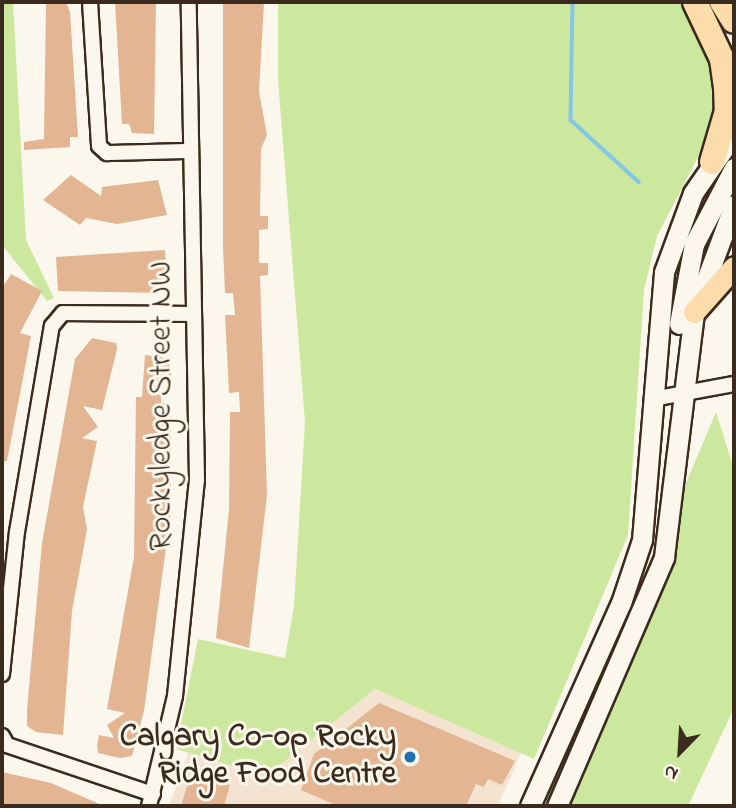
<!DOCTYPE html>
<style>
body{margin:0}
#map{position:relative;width:736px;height:808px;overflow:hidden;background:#fbf7ec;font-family:"Indie Flower",sans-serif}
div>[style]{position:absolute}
.built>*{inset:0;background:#f4e3d1}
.green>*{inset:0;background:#cce89f}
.stream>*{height:3.5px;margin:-1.75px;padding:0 1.75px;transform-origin:1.75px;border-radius:1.75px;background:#84c6e5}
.building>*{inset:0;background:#e3b593}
.roads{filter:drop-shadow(2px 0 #3b2a1e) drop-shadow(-2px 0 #3b2a1e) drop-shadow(0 2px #3b2a1e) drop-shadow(0 -2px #3b2a1e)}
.street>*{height:14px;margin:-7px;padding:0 7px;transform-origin:7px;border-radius:7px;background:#fbf7ec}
.secondary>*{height:19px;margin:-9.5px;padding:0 9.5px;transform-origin:9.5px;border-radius:9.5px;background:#fbf7ec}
.primary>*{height:21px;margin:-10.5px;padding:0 10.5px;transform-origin:10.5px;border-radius:10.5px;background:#fddcac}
.highway>*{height:24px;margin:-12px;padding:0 12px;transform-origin:12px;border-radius:12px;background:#fddcac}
.dots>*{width:19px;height:19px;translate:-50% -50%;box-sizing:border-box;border:4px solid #fbf7ec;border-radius:50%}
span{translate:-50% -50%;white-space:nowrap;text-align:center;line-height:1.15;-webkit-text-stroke:6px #fbf7ec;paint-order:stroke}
.street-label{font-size:32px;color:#3b2a1e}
.poi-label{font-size:32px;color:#3b2a1e;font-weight:700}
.right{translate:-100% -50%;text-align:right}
.frame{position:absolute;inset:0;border:4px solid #3b2a1e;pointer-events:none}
.north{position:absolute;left:645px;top:717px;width:70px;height:70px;-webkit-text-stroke:5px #fbf7ec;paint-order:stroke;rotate:204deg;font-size:19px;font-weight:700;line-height:28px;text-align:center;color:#3b2a1e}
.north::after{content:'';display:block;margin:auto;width:24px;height:32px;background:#3b2a1e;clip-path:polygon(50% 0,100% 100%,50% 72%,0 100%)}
</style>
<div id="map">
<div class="built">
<div style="clip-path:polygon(375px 689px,521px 753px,498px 806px,169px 806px,188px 753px,266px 776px)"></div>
</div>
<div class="green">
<div style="clip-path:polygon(2px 2px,13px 2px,26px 240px,54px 298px,47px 301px,2px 245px)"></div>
<div style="clip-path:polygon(278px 2px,681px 2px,711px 59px,717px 104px,709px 136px,657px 236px,644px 290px,628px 535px,534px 759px,375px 689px,266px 776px,176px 749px,198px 639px,285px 658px,294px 606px,305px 422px,278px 80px)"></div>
<div style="clip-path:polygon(716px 412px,734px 469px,734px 708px,688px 806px,550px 806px)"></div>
</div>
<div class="stream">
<div style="left:573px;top:2px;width:118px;rotate:91deg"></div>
<div style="left:571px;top:120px;width:92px;rotate:42.4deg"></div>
</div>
<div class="building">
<div style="clip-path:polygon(46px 2px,66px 2px,70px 12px,78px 137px,70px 137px,70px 147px,24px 150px,24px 142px,44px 139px)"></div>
<div style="clip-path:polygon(115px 2px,156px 2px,154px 134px,132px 133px,129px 124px,122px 124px)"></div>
<div style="clip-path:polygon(223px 2px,264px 2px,259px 92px,267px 135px,261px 149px,260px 216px,268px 216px,268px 229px,259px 230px,259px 263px,268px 263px,268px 275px,260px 276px,267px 495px,249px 648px,216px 638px,229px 510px,230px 412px,240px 412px,239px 392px,229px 393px,225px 315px,235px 315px,233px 293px,225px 293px,223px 247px)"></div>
<div style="clip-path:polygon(71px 175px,101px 196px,102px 187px,158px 180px,167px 215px,117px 224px,86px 218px,80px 225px,43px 200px)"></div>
<div style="clip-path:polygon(165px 250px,167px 282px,159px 282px,160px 293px,58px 291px,56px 257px)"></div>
<div style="clip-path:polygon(11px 274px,42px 291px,20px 333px,31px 336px,7px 461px,2px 461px,2px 288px)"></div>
<div style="clip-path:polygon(92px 338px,116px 343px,117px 349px,102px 410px,83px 406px,98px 427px,82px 438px,97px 441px,83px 507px,87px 529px,72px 611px,63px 735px,36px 732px,27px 726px,27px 709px,42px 543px,75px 359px)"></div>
<div style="clip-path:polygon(145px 355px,166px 358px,171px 369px,171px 383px,161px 383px,161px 403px,171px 404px,171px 510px,144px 711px,132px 756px,120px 758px,98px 753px,97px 746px,99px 735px,114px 738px,107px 725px,125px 713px,107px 709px,134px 557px,136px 397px,142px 397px)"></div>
<div style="clip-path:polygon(379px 703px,515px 761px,502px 785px,488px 779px,484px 787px,476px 784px,466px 806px,338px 806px,301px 790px,314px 754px)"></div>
<div style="clip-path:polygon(2px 772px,51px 783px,104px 806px,2px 806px)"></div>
<div style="clip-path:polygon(191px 773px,230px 785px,224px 806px,181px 806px)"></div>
</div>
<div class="roads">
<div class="street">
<div style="left:90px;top:2px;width:144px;rotate:86.4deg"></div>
<div style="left:99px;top:146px;width:11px;rotate:41deg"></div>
<div style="left:107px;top:153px;width:81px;rotate:-1.4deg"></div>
<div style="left:652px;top:399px;width:83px;rotate:-10.4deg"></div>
<div style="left:2px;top:674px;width:143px;rotate:-84deg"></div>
<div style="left:17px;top:532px;width:209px;rotate:-80.4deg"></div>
<div style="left:52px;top:326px;width:17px;rotate:-50deg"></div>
<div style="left:63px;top:313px;width:128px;rotate:0.4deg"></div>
<div style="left:2px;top:736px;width:10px;rotate:61deg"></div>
<div style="left:7px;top:745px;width:154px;rotate:18.6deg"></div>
<div style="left:149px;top:806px;width:113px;rotate:-76.7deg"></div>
<div style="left:175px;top:696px;width:217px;rotate:-84.2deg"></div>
<div style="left:197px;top:480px;width:478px;rotate:-91deg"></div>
</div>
<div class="secondary">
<div style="left:679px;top:324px;width:81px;rotate:-79.4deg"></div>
<div style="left:694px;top:244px;width:86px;rotate:-62.2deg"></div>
<div style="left:530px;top:806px;width:222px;rotate:-65.9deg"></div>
<div style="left:621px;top:603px;width:66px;rotate:-71.6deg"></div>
<div style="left:642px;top:540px;width:269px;rotate:-85.3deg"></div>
<div style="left:664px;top:272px;width:84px;rotate:-69.8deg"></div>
<div style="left:693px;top:193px;width:72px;rotate:-55.2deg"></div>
<div style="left:557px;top:806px;width:271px;rotate:-66.7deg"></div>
<div style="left:664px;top:557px;width:247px;rotate:-83deg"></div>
<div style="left:694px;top:312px;width:114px;rotate:-69.5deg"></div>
</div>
<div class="primary">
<div style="left:694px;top:312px;width:60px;rotate:-48.4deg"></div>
</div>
<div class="highway">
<div style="left:695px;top:2px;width:63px;rotate:64.7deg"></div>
<div style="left:722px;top:59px;width:28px;rotate:82deg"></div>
<div style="left:726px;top:87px;width:24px;rotate:88deg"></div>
<div style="left:727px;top:111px;width:53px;rotate:106.4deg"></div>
<div style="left:722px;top:2px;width:22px;rotate:58deg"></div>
</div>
</div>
<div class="dots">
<div style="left:410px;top:757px;background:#1f6fb2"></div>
</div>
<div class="street-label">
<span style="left:163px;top:406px;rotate:-90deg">Rockyledge Street NW</span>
</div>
<div class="poi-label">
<span class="right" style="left:396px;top:757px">Calgary Co-op Rocky<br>Ridge Food Centre</span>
</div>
<div class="frame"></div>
<div class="north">N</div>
</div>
